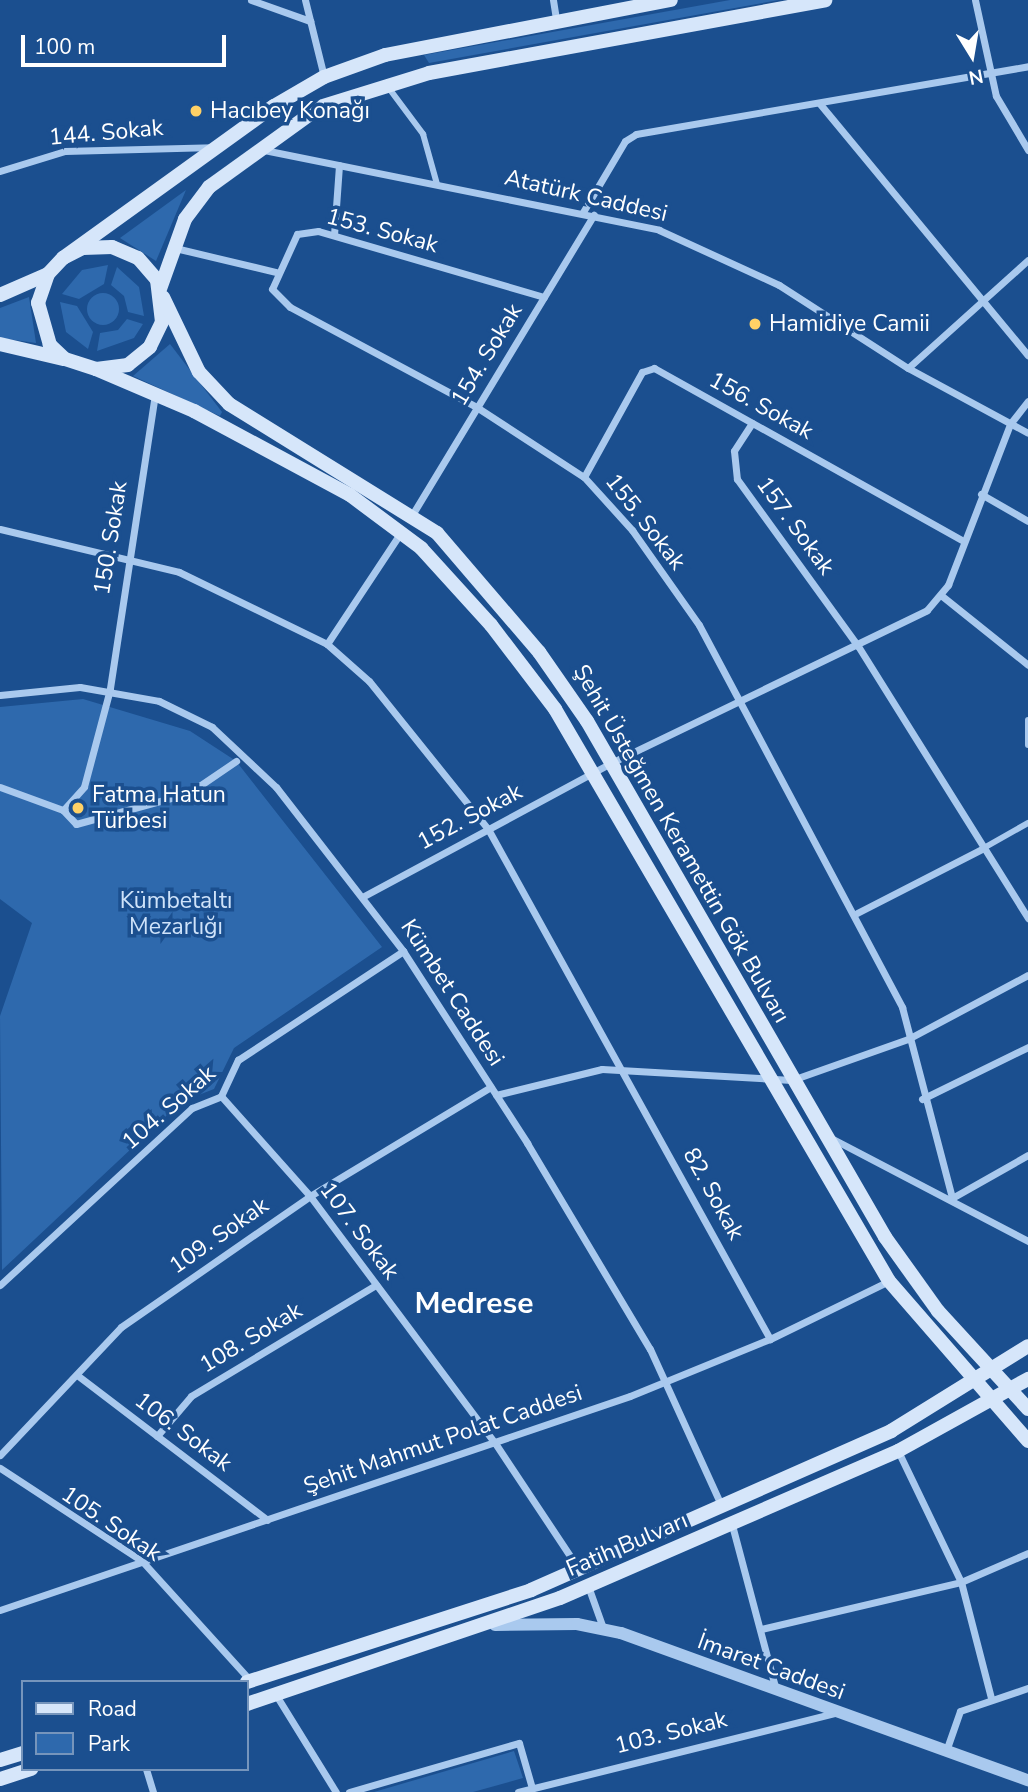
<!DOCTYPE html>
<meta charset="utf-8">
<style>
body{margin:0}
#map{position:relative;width:1028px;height:1792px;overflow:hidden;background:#1b4f8f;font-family:"Nunito Sans",sans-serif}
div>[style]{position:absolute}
.green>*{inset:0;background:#2e69ad}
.round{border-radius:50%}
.pedestrian>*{height:6px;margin:-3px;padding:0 3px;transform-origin:3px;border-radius:3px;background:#a9c9ee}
.minor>*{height:7px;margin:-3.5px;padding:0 3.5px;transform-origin:3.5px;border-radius:3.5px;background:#a9c9ee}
.tertiary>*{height:12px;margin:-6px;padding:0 6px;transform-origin:6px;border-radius:6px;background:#a9c9ee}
.secondary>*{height:14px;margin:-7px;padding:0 7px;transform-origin:7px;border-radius:7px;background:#d6e6fa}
.dots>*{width:19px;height:19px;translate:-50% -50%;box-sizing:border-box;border:4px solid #1b4f8f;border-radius:50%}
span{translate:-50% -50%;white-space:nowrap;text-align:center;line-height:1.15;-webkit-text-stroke:7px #1b4f8f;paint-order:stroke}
.poi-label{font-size:23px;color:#fff}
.left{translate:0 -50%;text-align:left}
.street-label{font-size:23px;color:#fff}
.park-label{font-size:23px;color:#cfe3fa}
.district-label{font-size:30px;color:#fff;font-weight:700}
.legend{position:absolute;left:21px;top:1680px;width:228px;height:91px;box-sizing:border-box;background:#1b4f8f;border:2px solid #7695bc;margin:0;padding:9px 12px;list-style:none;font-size:21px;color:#fff}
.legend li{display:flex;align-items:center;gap:14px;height:35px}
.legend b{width:35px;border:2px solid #7695bc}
.north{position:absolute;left:937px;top:21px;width:70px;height:70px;-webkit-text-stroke:5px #1b4f8f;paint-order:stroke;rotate:169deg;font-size:19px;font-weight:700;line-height:28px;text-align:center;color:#fff}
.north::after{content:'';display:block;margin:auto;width:24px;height:32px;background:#fff;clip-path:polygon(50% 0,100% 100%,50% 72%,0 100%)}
.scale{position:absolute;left:21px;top:35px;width:205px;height:32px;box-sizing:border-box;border:4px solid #fff;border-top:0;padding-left:9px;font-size:21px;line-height:24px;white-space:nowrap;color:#fff;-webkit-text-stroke:5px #1b4f8f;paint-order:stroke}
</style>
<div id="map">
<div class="green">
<div style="clip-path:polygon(730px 0,779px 0,429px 63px,424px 55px)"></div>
<div style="clip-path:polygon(186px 190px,156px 261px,120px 238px)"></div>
<div style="clip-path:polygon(108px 265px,104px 284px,79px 299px,62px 294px,82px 270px)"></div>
<div style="clip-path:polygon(117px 267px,139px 287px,144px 316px,128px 312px,124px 296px,111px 285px)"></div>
<div class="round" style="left:87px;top:293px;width:32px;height:32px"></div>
<div style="clip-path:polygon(29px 297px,36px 343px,0 338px,0 308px)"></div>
<div style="clip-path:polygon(60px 302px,77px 306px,93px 332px,88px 349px,66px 332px)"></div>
<div style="clip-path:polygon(127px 319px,143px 324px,134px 338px,97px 351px,100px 333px,118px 330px)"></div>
<div style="clip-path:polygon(170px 344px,222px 412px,220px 416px,133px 376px)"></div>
<div style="clip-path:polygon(83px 699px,190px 731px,236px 761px,382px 947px,234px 1048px,214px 1089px,181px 1102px,2px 1270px,0 1016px,32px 923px,0 899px,0 707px)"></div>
<div style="clip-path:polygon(514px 1751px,523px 1778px,473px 1792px,374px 1792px)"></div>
</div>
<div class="pedestrian">
<div style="left:388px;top:87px;width:59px;rotate:53.3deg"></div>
<div style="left:423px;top:134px;width:52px;rotate:74.4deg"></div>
<div style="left:1028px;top:720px;width:25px;rotate:90deg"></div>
<div style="left:982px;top:849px;width:53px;rotate:-29.5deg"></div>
</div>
<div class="minor">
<div style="left:251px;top:0;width:63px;rotate:19.6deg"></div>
<div style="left:305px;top:0;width:79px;rotate:76.1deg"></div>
<div style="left:553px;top:0;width:20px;rotate:81deg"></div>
<div style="left:975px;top:0;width:98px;rotate:77.7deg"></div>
<div style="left:996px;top:96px;width:63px;rotate:59.3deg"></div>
<div style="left:820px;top:104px;width:326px;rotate:50.4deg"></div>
<div style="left:264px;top:150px;width:403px;rotate:11.4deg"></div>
<div style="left:659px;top:230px;width:132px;rotate:24.6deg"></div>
<div style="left:779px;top:285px;width:153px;rotate:32.8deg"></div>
<div style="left:908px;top:368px;width:136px;rotate:28.4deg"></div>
<div style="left:0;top:171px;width:68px;rotate:-17.1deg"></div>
<div style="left:65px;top:151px;width:148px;rotate:-1.5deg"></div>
<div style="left:583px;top:212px;width:82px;rotate:-59.4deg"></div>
<div style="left:625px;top:141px;width:13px;rotate:-32deg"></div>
<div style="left:636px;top:134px;width:398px;rotate:-9.8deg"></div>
<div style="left:334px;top:235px;width:70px;rotate:-85.9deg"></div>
<div style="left:175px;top:248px;width:104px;rotate:13.4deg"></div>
<div style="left:544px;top:297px;width:235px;rotate:-163.7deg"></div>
<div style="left:318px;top:231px;width:21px;rotate:172deg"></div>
<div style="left:297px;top:234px;width:60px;rotate:114.4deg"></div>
<div style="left:272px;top:289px;width:25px;rotate:45deg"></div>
<div style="left:290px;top:307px;width:213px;rotate:28.2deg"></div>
<div style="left:478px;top:408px;width:126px;rotate:33.1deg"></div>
<div style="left:584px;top:477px;width:72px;rotate:47.8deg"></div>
<div style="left:632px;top:530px;width:116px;rotate:54.8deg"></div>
<div style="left:699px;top:625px;width:433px;rotate:62deg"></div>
<div style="left:902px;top:1007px;width:197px;rotate:75.3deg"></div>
<div style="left:952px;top:1198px;width:87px;rotate:-29.5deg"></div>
<div style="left:908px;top:368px;width:161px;rotate:-42deg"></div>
<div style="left:155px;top:394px;width:298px;rotate:98.7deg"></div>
<div style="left:110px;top:689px;width:101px;rotate:104.9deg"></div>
<div style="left:84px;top:787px;width:31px;rotate:132deg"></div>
<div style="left:63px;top:810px;width:19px;rotate:47deg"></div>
<div style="left:76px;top:824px;width:117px;rotate:-15.3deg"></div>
<div style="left:189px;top:793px;width:57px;rotate:-34.2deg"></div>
<div style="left:752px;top:423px;width:33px;rotate:123deg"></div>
<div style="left:734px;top:451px;width:28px;rotate:84deg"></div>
<div style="left:737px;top:479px;width:206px;rotate:54.1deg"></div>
<div style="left:858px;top:646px;width:321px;rotate:58deg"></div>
<div style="left:584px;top:477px;width:120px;rotate:-61.1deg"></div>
<div style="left:642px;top:372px;width:13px;rotate:-18deg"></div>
<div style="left:654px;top:368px;width:355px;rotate:29.2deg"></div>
<div style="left:981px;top:494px;width:54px;rotate:29.9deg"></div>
<div style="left:412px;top:515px;width:351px;rotate:-58.8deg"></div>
<div style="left:0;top:529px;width:184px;rotate:13.5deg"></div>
<div style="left:179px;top:572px;width:165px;rotate:25.9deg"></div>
<div style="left:327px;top:644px;width:56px;rotate:41.4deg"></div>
<div style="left:369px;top:681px;width:190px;rotate:51.2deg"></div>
<div style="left:488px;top:829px;width:583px;rotate:61.06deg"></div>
<div style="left:942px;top:596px;width:110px;rotate:38.7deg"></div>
<div style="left:327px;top:644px;width:134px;rotate:-56.5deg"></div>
<div style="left:0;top:695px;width:80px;rotate:-5.7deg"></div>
<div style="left:80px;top:687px;width:80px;rotate:10deg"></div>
<div style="left:159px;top:701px;width:59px;rotate:26.1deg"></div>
<div style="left:212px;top:727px;width:88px;rotate:43.2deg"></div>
<div style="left:276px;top:787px;width:207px;rotate:52.2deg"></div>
<div style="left:403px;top:951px;width:229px;rotate:57.1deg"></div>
<div style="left:527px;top:1143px;width:240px;rotate:59.2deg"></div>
<div style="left:650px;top:1349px;width:171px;rotate:65.5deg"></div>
<div style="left:0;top:787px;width:67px;rotate:20.1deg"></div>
<div style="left:364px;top:896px;width:281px;rotate:-28.3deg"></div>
<div style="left:611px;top:763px;width:351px;rotate:-25.8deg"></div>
<div style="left:927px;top:610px;width:33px;rotate:-50deg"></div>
<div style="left:948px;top:585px;width:173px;rotate:-68.9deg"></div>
<div style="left:1010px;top:424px;width:29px;rotate:-52deg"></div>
<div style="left:857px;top:913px;width:140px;rotate:-27.1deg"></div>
<div style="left:496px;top:1095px;width:109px;rotate:-13.8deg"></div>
<div style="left:602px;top:1069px;width:190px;rotate:3.3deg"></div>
<div style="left:792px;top:1080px;width:123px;rotate:-19.5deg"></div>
<div style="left:908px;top:1039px;width:136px;rotate:-28.1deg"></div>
<div style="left:221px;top:1096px;width:134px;rotate:48.3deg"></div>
<div style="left:310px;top:1196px;width:309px;rotate:53.2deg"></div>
<div style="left:495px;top:1443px;width:150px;rotate:56.4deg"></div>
<div style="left:922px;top:1099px;width:118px;rotate:-26.1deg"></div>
<div style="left:829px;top:1137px;width:225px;rotate:27.6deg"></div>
<div style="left:0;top:1285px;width:261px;rotate:-42.7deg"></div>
<div style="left:192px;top:1108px;width:31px;rotate:-22deg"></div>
<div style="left:221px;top:1096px;width:40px;rotate:-65deg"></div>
<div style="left:238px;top:1060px;width:198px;rotate:-33.4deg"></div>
<div style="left:77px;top:1375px;width:239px;rotate:37.3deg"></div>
<div style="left:157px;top:1436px;width:52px;rotate:-49.6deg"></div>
<div style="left:191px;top:1396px;width:216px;rotate:-31deg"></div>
<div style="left:898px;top:1451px;width:145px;rotate:64.3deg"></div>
<div style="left:961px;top:1582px;width:120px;rotate:75.5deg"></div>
<div style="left:0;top:1455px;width:176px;rotate:-46.6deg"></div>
<div style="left:121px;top:1327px;width:230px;rotate:-34.7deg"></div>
<div style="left:310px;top:1196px;width:211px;rotate:-31.1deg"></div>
<div style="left:0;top:1468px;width:170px;rotate:33.2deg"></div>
<div style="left:142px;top:1561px;width:162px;rotate:47.8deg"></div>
<div style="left:732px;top:1525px;width:171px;rotate:75.1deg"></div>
<div style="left:588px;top:1586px;width:45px;rotate:70.3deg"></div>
<div style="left:0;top:1610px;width:665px;rotate:-18.76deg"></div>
<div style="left:630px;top:1396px;width:151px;rotate:-22.2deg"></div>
<div style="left:770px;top:1339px;width:132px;rotate:-26deg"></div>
<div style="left:761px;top:1629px;width:205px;rotate:-13.2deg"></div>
<div style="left:961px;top:1582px;width:73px;rotate:-23.4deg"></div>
<div style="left:276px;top:1695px;width:114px;rotate:58.3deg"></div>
<div style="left:946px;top:1751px;width:42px;rotate:-70.7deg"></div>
<div style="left:960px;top:1711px;width:72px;rotate:-18.7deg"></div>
<div style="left:146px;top:1769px;width:24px;rotate:73deg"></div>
<div style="left:349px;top:1792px;width:177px;rotate:-16.1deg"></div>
<div style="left:519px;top:1743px;width:47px;rotate:73.9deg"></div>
<div style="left:518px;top:1792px;width:326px;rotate:-14deg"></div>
</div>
<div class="tertiary">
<div style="left:495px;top:1625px;width:82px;rotate:-0.7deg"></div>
<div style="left:577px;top:1624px;width:45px;rotate:11.6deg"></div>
<div style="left:621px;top:1633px;width:433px;rotate:19.9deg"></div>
</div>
<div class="secondary">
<div style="left:63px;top:258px;width:22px;rotate:-27deg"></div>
<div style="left:83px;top:248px;width:29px;rotate:-2deg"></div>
<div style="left:112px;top:247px;width:28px;rotate:23deg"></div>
<div style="left:138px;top:258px;width:29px;rotate:49deg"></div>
<div style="left:157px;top:280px;width:42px;rotate:83.2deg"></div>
<div style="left:162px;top:322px;width:28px;rotate:116deg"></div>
<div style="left:150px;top:347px;width:28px;rotate:141deg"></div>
<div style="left:128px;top:365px;width:32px;rotate:173deg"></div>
<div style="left:96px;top:369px;width:33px;rotate:-162deg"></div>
<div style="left:65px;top:359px;width:21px;rotate:-137deg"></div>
<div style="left:50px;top:345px;width:44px;rotate:-105.9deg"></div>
<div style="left:38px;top:303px;width:31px;rotate:-71deg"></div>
<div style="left:48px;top:274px;width:22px;rotate:-47deg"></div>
<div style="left:63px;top:258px;width:260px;rotate:-35.8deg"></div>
<div style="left:274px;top:106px;width:58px;rotate:-30.1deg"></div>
<div style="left:324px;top:77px;width:65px;rotate:-19.8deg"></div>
<div style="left:385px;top:55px;width:291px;rotate:-10.9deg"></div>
<div style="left:160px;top:289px;width:74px;rotate:-70.3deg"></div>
<div style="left:185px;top:219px;width:40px;rotate:-53deg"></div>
<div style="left:209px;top:187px;width:137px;rotate:-35.8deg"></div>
<div style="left:320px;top:107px;width:114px;rotate:-17.3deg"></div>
<div style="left:429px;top:73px;width:403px;rotate:-10.4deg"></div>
<div style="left:0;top:295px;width:52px;rotate:-23.6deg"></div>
<div style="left:163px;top:297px;width:83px;rotate:64.4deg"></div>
<div style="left:199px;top:372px;width:44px;rotate:46.8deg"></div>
<div style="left:229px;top:404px;width:245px;rotate:31.8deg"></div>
<div style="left:437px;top:533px;width:157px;rotate:49.4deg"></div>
<div style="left:539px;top:652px;width:84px;rotate:55.2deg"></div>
<div style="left:587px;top:721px;width:596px;rotate:59.99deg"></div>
<div style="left:885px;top:1237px;width:91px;rotate:54.4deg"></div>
<div style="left:938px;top:1311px;width:133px;rotate:47.4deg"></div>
<div style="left:0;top:344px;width:66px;rotate:13.2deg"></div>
<div style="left:96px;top:369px;width:107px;rotate:23.2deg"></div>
<div style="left:194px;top:411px;width:177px;rotate:28.3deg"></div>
<div style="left:350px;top:495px;width:89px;rotate:36.7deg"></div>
<div style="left:421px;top:548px;width:104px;rotate:47.7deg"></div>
<div style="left:491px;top:625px;width:106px;rotate:52.7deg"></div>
<div style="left:555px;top:709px;width:662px;rotate:59.72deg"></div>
<div style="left:889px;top:1281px;width:212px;rotate:49deg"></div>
<div style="left:247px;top:1682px;width:299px;rotate:-17.9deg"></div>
<div style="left:531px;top:1590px;width:394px;rotate:-23.8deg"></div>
<div style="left:891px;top:1431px;width:161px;rotate:-31.8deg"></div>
<div style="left:247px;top:1704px;width:330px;rotate:-18.7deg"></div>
<div style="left:560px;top:1598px;width:369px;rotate:-23.5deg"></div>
<div style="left:898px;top:1451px;width:149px;rotate:-29deg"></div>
<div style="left:0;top:1760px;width:24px;rotate:-17deg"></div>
<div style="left:0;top:1779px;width:33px;rotate:-18deg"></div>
</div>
<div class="dots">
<div style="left:196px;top:111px;background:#ffd166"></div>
<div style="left:755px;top:324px;background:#ffd166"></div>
<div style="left:78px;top:808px;background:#ffd166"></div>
</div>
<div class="poi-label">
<span class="left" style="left:210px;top:111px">Hacıbey Konağı</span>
<span class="left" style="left:769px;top:324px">Hamidiye Camii</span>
<span class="left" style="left:92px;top:808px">Fatma Hatun<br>Türbesi</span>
</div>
<div class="street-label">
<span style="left:106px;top:133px;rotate:-5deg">144. Sokak</span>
<span style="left:586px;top:196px;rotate:13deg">Atatürk Caddesi</span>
<span style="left:382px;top:231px;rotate:15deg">153. Sokak</span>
<span style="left:487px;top:355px;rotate:-59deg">154. Sokak</span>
<span style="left:761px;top:406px;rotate:29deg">156. Sokak</span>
<span style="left:645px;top:522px;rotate:52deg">155. Sokak</span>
<span style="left:795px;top:526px;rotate:54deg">157. Sokak</span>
<span style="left:111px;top:538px;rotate:-81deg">150. Sokak</span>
<span style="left:470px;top:817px;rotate:-28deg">152. Sokak</span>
<span style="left:681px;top:844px;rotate:60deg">Şehit Üsteğmen Keramettin Gök Bulvarı</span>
<span style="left:452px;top:993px;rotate:57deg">Kümbet Caddesi</span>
<span style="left:169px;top:1108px;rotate:-41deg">104. Sokak</span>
<span style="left:713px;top:1194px;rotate:61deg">82. Sokak</span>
<span style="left:359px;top:1231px;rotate:53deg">107. Sokak</span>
<span style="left:219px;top:1236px;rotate:-35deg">109. Sokak</span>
<span style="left:251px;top:1338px;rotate:-31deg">108. Sokak</span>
<span style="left:183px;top:1432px;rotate:37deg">106. Sokak</span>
<span style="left:443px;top:1440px;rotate:-19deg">Şehit Mahmut Polat Caddesi</span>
<span style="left:111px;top:1524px;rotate:34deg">105. Sokak</span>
<span style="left:627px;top:1545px;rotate:-23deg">Fatih Bulvarı</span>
<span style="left:771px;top:1667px;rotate:20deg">İmaret Caddesi</span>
<span style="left:671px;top:1733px;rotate:-14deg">103. Sokak</span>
</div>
<div class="park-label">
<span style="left:176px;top:914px">Kümbetaltı<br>Mezarlığı</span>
</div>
<div class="district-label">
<span style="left:474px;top:1304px">Medrese</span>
</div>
<ul class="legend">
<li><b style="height:9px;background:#d6e6fa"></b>Road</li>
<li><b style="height:19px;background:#2e69ad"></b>Park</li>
</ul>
<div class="north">N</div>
<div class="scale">100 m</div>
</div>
